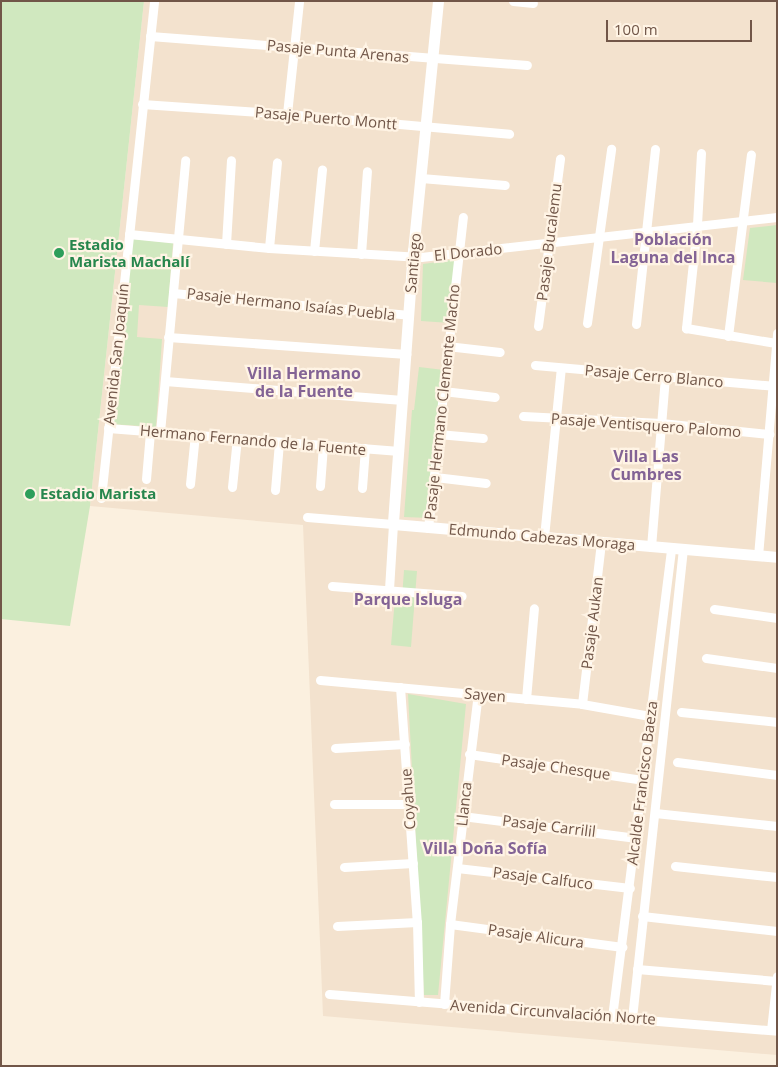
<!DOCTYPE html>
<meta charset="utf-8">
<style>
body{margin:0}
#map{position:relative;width:778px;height:1067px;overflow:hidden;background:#fbf0df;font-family:"Open Sans",sans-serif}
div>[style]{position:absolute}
.residential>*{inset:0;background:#f3e2ce}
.green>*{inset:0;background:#d0e8bf}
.street>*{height:9px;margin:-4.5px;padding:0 4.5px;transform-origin:4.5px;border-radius:4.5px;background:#fff}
.secondary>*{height:11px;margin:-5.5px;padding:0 5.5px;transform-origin:5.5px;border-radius:5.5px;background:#fff}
.dots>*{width:14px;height:14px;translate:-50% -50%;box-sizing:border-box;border:2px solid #fff4e5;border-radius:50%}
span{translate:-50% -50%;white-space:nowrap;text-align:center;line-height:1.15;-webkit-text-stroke:4.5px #fff4e5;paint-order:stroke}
.street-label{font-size:15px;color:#715648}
.leisure-label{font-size:15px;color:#27864d;font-weight:700}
.left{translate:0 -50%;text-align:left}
.neighbourhood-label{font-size:16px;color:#836395;font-weight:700}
.frame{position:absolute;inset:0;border:2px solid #715648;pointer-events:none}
.scale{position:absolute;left:606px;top:20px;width:146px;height:22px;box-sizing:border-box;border:2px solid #715648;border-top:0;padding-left:6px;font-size:15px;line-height:18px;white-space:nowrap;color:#715648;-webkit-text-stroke:4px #fff4e5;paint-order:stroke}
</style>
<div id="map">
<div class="residential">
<div style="clip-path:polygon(144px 1px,777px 1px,777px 1055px,323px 1016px,303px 525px,90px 506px)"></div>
</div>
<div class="green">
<div style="clip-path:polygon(1px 1px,144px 1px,90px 506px,70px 626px,1px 619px)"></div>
<div style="clip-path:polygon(777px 225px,777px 283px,743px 280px,750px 228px)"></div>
<div style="clip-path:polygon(132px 239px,173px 243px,168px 307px,139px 305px,137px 337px,162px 339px,156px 427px,110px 424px)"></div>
<div style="clip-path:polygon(458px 259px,450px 323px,421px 321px,423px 264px)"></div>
<div style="clip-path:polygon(419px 367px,444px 370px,430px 518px,404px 517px,412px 410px,414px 410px)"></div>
<div style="clip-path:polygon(404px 570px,417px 571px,411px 647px,391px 645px,395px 598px,402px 598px)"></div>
<div style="clip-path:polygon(408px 694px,466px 704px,438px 995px,424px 995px)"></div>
</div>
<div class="street">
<div style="left:513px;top:1px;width:20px;rotate:6deg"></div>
<div style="left:150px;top:36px;width:378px;rotate:4.4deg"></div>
<div style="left:142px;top:104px;width:145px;rotate:3.9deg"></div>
<div style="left:287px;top:114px;width:223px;rotate:5.1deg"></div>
<div style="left:287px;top:114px;width:114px;rotate:-83.9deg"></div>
<div style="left:701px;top:153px;width:72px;rotate:93.2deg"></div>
<div style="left:697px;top:225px;width:104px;rotate:96.1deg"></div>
<div style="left:686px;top:328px;width:91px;rotate:9.5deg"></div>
<div style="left:421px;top:178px;width:84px;rotate:4.8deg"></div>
<div style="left:129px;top:234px;width:141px;rotate:5.7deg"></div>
<div style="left:269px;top:248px;width:152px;rotate:3.4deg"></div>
<div style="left:421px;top:257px;width:358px;rotate:-6.4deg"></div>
<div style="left:226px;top:244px;width:84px;rotate:-86.6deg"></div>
<div style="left:269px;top:248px;width:86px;rotate:-84.7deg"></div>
<div style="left:314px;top:251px;width:82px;rotate:-84.4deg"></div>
<div style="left:361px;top:254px;width:83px;rotate:-85.9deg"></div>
<div style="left:173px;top:293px;width:237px;rotate:5.3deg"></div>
<div style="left:587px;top:323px;width:176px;rotate:-82.1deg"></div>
<div style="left:636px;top:324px;width:176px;rotate:-83.8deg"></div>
<div style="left:538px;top:326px;width:169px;rotate:-82.5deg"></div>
<div style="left:728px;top:336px;width:183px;rotate:-82.8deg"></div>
<div style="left:168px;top:337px;width:239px;rotate:4.1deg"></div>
<div style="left:447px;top:346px;width:53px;rotate:6.5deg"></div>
<div style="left:535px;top:365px;width:239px;rotate:5deg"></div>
<div style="left:165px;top:381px;width:238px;rotate:4.6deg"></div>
<div style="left:443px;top:391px;width:52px;rotate:6.6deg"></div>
<div style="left:523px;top:416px;width:138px;rotate:2.9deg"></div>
<div style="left:661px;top:423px;width:109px;rotate:5.8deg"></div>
<div style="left:108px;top:428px;width:292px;rotate:4.5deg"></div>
<div style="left:160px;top:432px;width:273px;rotate:-84.7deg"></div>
<div style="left:438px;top:434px;width:45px;rotate:5.1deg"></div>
<div style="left:435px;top:477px;width:51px;rotate:6.7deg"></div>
<div style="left:146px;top:479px;width:47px;rotate:-85.1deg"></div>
<div style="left:190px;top:484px;width:50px;rotate:-84.3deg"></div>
<div style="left:320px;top:486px;width:41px;rotate:-85.8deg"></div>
<div style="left:232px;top:487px;width:49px;rotate:-84.2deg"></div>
<div style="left:362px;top:488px;width:40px;rotate:-85.7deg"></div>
<div style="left:275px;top:490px;width:48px;rotate:-85.2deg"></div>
<div style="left:101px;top:498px;width:500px;rotate:-83.9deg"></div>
<div style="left:307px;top:517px;width:86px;rotate:4.7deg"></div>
<div style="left:393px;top:524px;width:66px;rotate:93.5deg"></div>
<div style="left:428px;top:528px;width:313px;rotate:-83.6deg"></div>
<div style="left:544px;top:537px;width:170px;rotate:-84.3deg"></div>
<div style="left:651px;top:547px;width:171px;rotate:-85.3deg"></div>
<div style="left:758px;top:556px;width:224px;rotate:-85.1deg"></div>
<div style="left:332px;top:586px;width:130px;rotate:4.4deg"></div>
<div style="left:714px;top:609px;width:64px;rotate:8.1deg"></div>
<div style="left:706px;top:658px;width:72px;rotate:8deg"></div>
<div style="left:320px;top:680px;width:263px;rotate:5.2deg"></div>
<div style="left:582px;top:704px;width:69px;rotate:10deg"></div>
<div style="left:400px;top:687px;width:236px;rotate:85.9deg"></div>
<div style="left:417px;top:922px;width:80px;rotate:88.6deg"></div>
<div style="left:526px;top:699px;width:91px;rotate:-85deg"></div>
<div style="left:582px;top:704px;width:162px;rotate:-83.3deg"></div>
<div style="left:681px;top:712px;width:97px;rotate:5.9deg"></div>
<div style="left:335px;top:748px;width:70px;rotate:-3.3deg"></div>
<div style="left:469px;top:754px;width:175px;rotate:8.5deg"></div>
<div style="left:677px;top:762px;width:101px;rotate:7.4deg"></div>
<div style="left:334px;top:804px;width:75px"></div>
<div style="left:655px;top:813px;width:123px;rotate:6.1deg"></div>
<div style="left:462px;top:816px;width:174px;rotate:7.2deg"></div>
<div style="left:675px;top:866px;width:103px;rotate:6.2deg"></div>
<div style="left:344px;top:867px;width:69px;rotate:-3.3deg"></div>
<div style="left:457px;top:868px;width:174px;rotate:6.6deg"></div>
<div style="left:642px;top:916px;width:136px;rotate:6.3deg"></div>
<div style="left:450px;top:924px;width:174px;rotate:7.6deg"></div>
<div style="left:337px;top:926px;width:80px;rotate:-2.9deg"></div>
<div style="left:637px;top:969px;width:140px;rotate:4.9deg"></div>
<div style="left:329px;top:994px;width:450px;rotate:4.7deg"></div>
<div style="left:444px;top:1004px;width:80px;rotate:-85.7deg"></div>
<div style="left:450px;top:924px;width:232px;rotate:-83.1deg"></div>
<div style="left:612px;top:1017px;width:473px;rotate:-82.8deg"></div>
<div style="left:632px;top:1018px;width:471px;rotate:-83.8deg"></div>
<div style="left:771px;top:1030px;width:54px;rotate:-83.7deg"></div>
</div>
<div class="secondary">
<div style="left:438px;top:1px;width:250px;rotate:95.7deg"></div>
<div style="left:413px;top:250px;width:275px;rotate:94.2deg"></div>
<div style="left:393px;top:524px;width:385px;rotate:4.9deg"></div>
</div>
<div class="dots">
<div style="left:59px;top:253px;background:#2e9e5b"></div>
<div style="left:30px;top:494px;background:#2e9e5b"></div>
</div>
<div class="street-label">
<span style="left:338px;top:51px;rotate:5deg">Pasaje Punta Arenas</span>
<span style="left:326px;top:118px;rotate:5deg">Pasaje Puerto Montt</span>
<span style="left:549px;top:242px;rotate:-83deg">Pasaje Bucalemu</span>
<span style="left:468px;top:252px;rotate:-6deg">El Dorado</span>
<span style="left:413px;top:263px;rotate:-85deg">Santiago</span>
<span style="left:291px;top:304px;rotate:6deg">Pasaje Hermano Isaías Puebla</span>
<span style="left:116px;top:354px;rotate:-84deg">Avenida San Joaquín</span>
<span style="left:654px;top:376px;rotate:5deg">Pasaje Cerro Blanco</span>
<span style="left:442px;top:402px;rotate:-84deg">Pasaje Hermano Clemente Macho</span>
<span style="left:646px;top:425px;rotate:4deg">Pasaje Ventisquero Palomo</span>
<span style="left:253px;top:440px;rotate:5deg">Hermano Fernando de la Fuente</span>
<span style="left:542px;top:537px;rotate:5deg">Edmundo Cabezas Moraga</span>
<span style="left:592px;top:623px;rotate:-83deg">Pasaje Aukan</span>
<span style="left:485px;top:695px;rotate:5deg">Sayen</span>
<span style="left:556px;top:767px;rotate:8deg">Pasaje Chesque</span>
<span style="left:642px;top:783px;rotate:-83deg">Alcalde Francisco Baeza</span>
<span style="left:408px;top:799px;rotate:-94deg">Coyahue</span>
<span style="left:464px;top:804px;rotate:-84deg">Llanca</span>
<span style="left:549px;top:826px;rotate:7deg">Pasaje Carrilil</span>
<span style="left:543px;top:878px;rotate:7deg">Pasaje Calfuco</span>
<span style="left:536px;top:936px;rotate:8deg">Pasaje Alicura</span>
<span style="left:553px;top:1012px;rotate:4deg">Avenida Circunvalación Norte</span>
</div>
<div class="leisure-label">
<span class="left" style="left:69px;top:253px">Estadio<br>Marista Machalí</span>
<span class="left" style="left:40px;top:494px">Estadio Marista</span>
</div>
<div class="neighbourhood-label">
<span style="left:673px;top:248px">Población<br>Laguna del Inca</span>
<span style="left:304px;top:382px">Villa Hermano<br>de la Fuente</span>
<span style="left:646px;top:465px">Villa Las<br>Cumbres</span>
<span style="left:408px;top:599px">Parque Isluga</span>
<span style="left:485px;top:848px">Villa Doña Sofía</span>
</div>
<div class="frame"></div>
<div class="scale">100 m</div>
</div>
